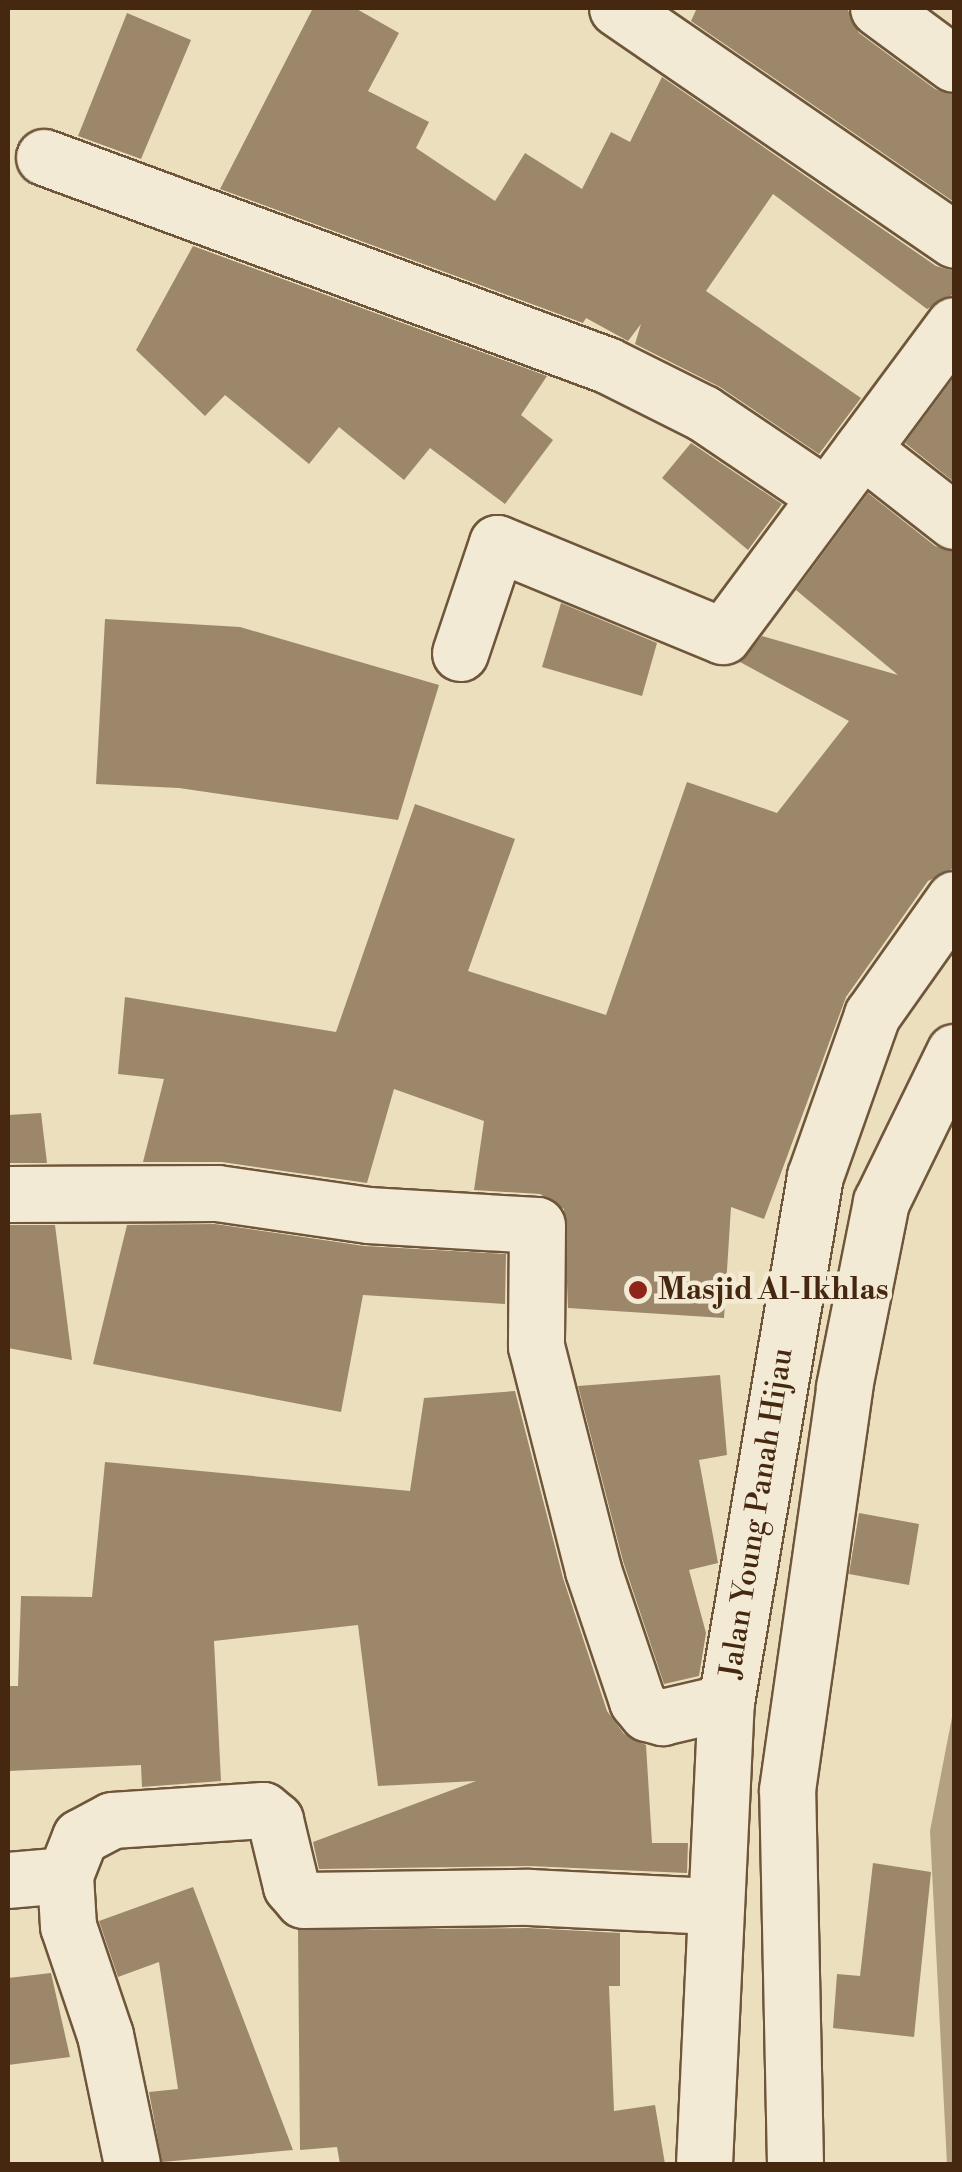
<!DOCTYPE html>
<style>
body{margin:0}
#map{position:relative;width:962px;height:2172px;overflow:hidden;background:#ebdfbd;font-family:"Libre Bodoni",serif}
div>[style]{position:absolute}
.water>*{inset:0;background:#b3a182}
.building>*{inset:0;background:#9c876a}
.roads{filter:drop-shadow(2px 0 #6f563b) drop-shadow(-2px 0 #6f563b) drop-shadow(0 2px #6f563b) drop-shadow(0 -2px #6f563b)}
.street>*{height:55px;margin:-27.5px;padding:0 27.5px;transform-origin:27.5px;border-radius:27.5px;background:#f2ead4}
.secondary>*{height:55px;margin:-27.5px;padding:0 27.5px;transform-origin:27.5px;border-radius:27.5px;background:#f2ead4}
.dots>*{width:28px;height:28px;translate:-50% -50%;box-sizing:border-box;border:5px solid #f2ead4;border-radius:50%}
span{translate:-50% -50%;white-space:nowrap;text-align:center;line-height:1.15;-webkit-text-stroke:9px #f2ead4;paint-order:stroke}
.poi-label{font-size:30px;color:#462810;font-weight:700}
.left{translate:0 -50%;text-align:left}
.street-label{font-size:30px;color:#462810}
.frame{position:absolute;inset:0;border:10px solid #462810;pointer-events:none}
</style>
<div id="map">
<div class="water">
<div style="clip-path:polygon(954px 1707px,954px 2164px,947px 2164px,930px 1831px)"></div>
</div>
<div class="building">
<div style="clip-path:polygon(313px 8px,355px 8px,399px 33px,368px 91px,429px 122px,416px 148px,495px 201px,525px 153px,582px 189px,611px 132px,630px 142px,662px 77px,936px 266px,954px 271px,954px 294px,927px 309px,773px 194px,706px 291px,861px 398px,819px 454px,720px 387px,635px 344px,641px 324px,628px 341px,586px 318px,583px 323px,220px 189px)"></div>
<div style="clip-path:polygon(697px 8px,847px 8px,859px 33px,935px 89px,954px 95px,954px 202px,691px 21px)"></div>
<div style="clip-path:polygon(127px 13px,191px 40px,141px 159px,78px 136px)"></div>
<div style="clip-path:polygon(193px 246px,547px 376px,521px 415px,553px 440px,505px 504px,430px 448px,404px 480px,339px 427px,309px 464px,225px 395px,205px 416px,136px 350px)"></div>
<div style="clip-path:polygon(954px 377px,954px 482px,905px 443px)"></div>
<div style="clip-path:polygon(691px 443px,782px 504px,748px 550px,662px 478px)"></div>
<div style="clip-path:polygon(868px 493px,935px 546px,954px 551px,954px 868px,928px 881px,846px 997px,764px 1219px,731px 1207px,724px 1318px,568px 1308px,564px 1209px,540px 1194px,474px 1190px,484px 1121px,394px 1089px,367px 1183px,222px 1162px,143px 1162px,164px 1079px,118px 1074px,125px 997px,336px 1032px,415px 804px,515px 839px,468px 971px,606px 1015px,687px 782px,777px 813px,849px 721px,740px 662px,762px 636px,898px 675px,796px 590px)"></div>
<div style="clip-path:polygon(561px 603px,657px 643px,642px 696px,542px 667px)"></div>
<div style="clip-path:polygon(105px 619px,240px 627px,439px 685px,398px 820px,179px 788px,96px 784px)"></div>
<div style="clip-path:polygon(41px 1113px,47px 1163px,8px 1163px,8px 1115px)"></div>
<div style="clip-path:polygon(215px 1224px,364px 1246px,506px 1254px,505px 1304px,363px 1295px,341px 1412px,93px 1364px,127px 1225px)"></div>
<div style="clip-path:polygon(8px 1225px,55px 1225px,72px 1360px,8px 1348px)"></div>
<div style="clip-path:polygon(720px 1375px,727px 1455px,699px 1460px,718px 1563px,689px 1570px,706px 1633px,699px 1676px,664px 1684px,623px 1561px,578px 1386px)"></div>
<div style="clip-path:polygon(515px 1391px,563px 1578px,607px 1711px,624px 1734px,646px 1745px,652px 1843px,688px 1843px,687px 1873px,529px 1866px,319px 1869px,313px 1842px,476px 1781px,378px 1786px,358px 1625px,214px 1641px,221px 1781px,142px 1787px,141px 1765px,8px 1771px,8px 1686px,18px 1686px,21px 1596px,92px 1597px,105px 1462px,410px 1491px,424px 1398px)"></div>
<div style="clip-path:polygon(859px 1513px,919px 1524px,909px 1585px,849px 1574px)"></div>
<div style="clip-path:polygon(873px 1863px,931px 1872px,914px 2037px,833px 2028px,837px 1974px,860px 1976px)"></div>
<div style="clip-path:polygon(193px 1887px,293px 2150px,162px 2162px,149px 2092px,178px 2089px,159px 1962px,118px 1977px,99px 1921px)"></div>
<div style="clip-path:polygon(528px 1928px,620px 1933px,620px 1986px,609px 1986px,614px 2111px,655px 2105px,665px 2164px,340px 2164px,337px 2147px,300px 2150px,298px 1930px)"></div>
<div style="clip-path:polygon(51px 1973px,70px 2057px,8px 2065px,8px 1978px)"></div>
</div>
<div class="roads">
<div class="street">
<div style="left:617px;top:8px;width:409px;rotate:34.5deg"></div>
<div style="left:878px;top:8px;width:94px;rotate:36.4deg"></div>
<div style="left:44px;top:157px;width:600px;rotate:20.28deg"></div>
<div style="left:607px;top:365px;width:107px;rotate:26.6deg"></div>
<div style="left:703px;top:413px;width:145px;rotate:34deg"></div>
<div style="left:862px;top:449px;width:117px;rotate:38deg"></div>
<div style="left:460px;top:653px;width:116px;rotate:-71.4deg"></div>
<div style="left:497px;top:543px;width:244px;rotate:22.4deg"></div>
<div style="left:723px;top:636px;width:387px;rotate:-53.4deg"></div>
<div style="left:8px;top:1194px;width:209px;rotate:-0.3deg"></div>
<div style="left:217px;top:1193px;width:153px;rotate:8.3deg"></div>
<div style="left:368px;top:1215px;width:169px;rotate:3.4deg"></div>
<div style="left:537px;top:1225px;width:121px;rotate:90.5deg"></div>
<div style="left:536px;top:1346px;width:231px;rotate:75.7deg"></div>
<div style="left:593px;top:1570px;width:138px;rotate:71.4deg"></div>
<div style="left:637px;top:1701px;width:16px;rotate:50deg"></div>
<div style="left:647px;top:1713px;width:16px;rotate:15deg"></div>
<div style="left:662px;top:1717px;width:66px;rotate:-13.2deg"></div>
<div style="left:8px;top:1880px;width:57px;rotate:-5deg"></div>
<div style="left:132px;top:2164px;width:132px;rotate:-101.8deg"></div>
<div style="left:105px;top:2035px;width:115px;rotate:-108.7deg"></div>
<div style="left:68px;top:1926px;width:51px;rotate:-93.4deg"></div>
<div style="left:65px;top:1875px;width:41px;rotate:-68.5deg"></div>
<div style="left:80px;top:1837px;width:36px;rotate:-28deg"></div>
<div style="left:112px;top:1820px;width:151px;rotate:-3.8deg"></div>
<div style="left:263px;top:1810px;width:16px;rotate:40deg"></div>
<div style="left:275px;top:1820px;width:68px;rotate:76.4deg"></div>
<div style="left:291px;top:1886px;width:18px;rotate:49deg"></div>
<div style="left:303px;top:1900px;width:226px;rotate:-0.8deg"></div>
<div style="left:529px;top:1897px;width:183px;rotate:2.8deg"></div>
<div style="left:795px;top:2164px;width:374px;rotate:-91.2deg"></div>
<div style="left:787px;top:1790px;width:407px;rotate:-81.9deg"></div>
<div style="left:844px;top:1387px;width:189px;rotate:-78.7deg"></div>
<div style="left:881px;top:1202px;width:167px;rotate:-64deg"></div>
</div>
<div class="secondary">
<div style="left:704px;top:2164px;width:463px;rotate:-87.3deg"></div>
<div style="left:726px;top:1702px;width:533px;rotate:-80.4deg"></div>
<div style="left:815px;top:1176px;width:171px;rotate:-70.5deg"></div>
<div style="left:872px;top:1015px;width:142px;rotate:-54.7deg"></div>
</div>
</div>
<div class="dots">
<div style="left:638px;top:1290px;background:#8f2418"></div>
</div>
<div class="poi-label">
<span class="left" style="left:658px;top:1290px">Masjid Al-Ikhlas</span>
</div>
<div class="street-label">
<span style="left:757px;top:1513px;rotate:-81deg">Jalan Young Panah Hijau</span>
</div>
<div class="frame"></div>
</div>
